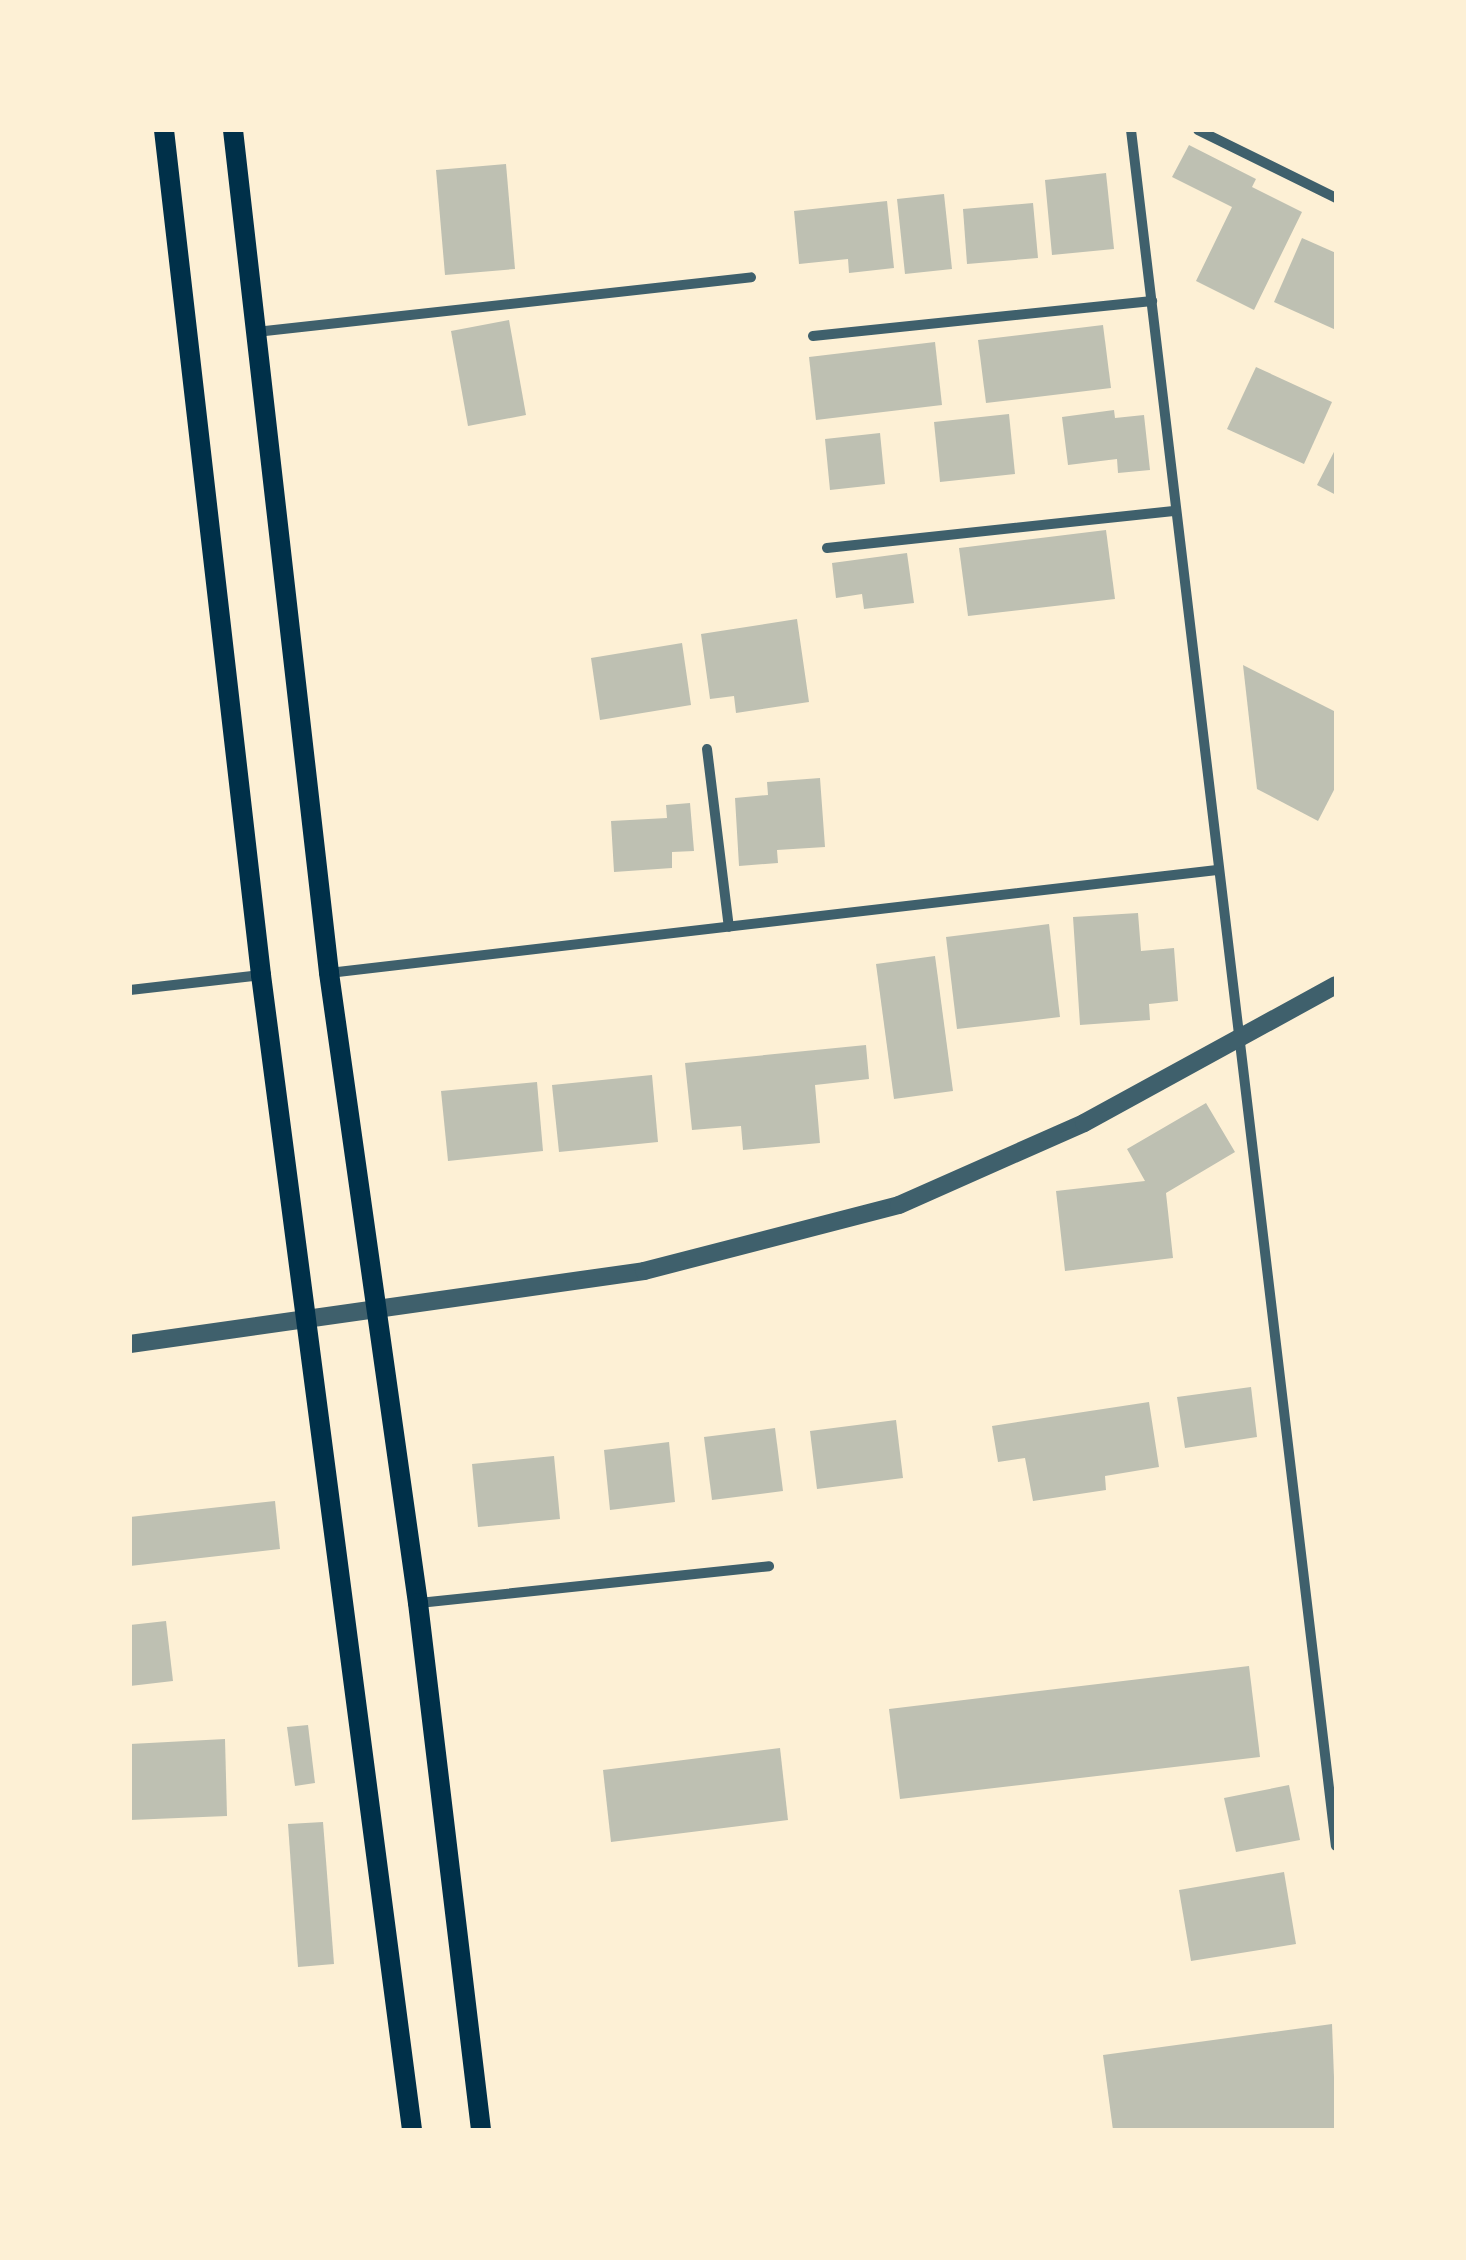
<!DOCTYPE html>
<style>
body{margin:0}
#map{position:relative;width:1466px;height:2260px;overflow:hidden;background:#fdf0d5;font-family:"DejaVu Sans",sans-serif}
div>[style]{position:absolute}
.building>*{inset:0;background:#bec0b2}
.minor>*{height:10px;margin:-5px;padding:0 5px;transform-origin:5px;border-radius:5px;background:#3f606c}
.tertiary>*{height:18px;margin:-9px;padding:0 9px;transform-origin:9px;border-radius:9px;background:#3f606c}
.secondary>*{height:20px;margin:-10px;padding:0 10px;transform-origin:10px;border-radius:10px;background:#003049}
span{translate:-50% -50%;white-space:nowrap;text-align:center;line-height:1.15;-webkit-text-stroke:10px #fdf0d5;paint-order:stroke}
.frame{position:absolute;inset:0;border:132px solid #fdf0d5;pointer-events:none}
</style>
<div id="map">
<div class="building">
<div style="clip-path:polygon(1189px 145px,1256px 179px,1252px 187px,1302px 212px,1254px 310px,1196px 281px,1232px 207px,1172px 177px)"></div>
<div style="clip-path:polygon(506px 164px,515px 269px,445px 275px,436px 170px)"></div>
<div style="clip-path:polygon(1106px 173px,1114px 249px,1052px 255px,1045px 180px)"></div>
<div style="clip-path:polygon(944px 194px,952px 269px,905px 274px,897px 199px)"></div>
<div style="clip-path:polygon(887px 201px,894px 268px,849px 273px,848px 259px,799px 264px,794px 211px)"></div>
<div style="clip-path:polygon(1033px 203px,1038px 258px,967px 264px,963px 209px)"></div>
<div style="clip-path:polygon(1302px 238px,1336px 253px,1336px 330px,1274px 302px)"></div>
<div style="clip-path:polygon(509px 320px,526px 415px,468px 426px,451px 331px)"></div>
<div style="clip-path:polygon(1103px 325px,1111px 388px,986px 403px,978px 340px)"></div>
<div style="clip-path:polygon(935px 342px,942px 405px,816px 420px,809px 357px)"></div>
<div style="clip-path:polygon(1256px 367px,1332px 402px,1304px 464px,1227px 429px)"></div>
<div style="clip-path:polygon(1114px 410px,1115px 418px,1144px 415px,1150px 470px,1118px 473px,1117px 459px,1068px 465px,1062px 417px)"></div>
<div style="clip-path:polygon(1009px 414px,1015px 474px,940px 482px,934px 422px)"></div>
<div style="clip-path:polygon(880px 433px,885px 484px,830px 490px,825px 439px)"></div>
<div style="clip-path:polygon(1336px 448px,1336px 495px,1317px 485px)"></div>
<div style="clip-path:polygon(1106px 530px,1115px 599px,968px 616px,959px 548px)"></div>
<div style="clip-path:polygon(907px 553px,914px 603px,864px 609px,862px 594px,836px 598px,832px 563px)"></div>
<div style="clip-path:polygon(797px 619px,809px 702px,736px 713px,734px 696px,710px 699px,701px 634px)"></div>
<div style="clip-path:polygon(682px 643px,691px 705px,600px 720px,591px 658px)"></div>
<div style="clip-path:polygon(1243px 665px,1336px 712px,1336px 786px,1318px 821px,1257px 789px)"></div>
<div style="clip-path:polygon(820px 778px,825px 847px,777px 850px,778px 863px,739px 866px,735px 798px,768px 795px,767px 782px)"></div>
<div style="clip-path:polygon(690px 803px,694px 851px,672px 852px,672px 868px,614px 872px,611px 821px,667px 818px,666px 805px)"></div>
<div style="clip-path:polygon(1138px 913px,1141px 951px,1174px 948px,1178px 1001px,1149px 1004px,1150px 1020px,1080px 1025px,1073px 917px)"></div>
<div style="clip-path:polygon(1049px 924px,1060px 1017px,957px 1029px,946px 937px)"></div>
<div style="clip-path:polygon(935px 956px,953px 1091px,894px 1099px,876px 964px)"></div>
<div style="clip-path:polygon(866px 1045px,869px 1079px,815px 1085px,820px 1143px,743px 1150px,741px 1126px,692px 1130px,685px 1063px)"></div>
<div style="clip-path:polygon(652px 1075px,658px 1142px,559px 1152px,552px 1085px)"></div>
<div style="clip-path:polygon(537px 1082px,543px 1151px,448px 1161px,441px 1091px)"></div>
<div style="clip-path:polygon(1206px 1103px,1235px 1152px,1166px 1193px,1173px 1258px,1065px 1271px,1056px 1191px,1145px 1181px,1127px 1149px)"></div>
<div style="clip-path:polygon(1251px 1387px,1257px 1437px,1185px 1448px,1177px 1397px)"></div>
<div style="clip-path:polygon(1149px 1402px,1159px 1467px,1105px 1476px,1106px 1490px,1033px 1501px,1025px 1458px,998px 1462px,992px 1426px)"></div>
<div style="clip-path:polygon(896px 1420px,903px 1478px,817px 1489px,810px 1431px)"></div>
<div style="clip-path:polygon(775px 1428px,783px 1491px,712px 1500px,704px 1437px)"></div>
<div style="clip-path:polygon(669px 1442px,675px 1502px,610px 1510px,604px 1450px)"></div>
<div style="clip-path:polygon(554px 1456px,560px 1519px,478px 1527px,472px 1464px)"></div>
<div style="clip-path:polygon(275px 1501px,280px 1549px,130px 1566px,130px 1517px)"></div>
<div style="clip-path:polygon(166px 1621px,173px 1681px,130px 1686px,130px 1625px)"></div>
<div style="clip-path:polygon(1249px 1666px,1260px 1757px,900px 1799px,889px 1709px)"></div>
<div style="clip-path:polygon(308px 1725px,315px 1783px,295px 1786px,287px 1727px)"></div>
<div style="clip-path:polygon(225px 1739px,227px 1816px,130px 1820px,130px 1744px)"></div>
<div style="clip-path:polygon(780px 1748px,788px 1820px,611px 1842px,603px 1770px)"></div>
<div style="clip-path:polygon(1289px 1785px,1300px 1840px,1236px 1852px,1224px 1798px)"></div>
<div style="clip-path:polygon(323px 1822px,334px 1964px,298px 1967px,288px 1824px)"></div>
<div style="clip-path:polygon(1284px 1872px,1296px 1944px,1191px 1961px,1179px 1890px)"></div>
<div style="clip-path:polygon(1332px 2024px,1336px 2130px,1113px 2130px,1103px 2055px)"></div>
</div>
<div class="minor">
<div style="left:1131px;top:130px;width:1728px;rotate:83.19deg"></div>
<div style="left:1198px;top:130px;width:154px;rotate:26.2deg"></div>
<div style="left:256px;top:332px;width:498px;rotate:-6.3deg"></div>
<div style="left:813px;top:336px;width:341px;rotate:-5.9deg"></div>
<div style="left:827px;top:548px;width:351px;rotate:-6.1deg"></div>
<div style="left:707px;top:749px;width:179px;rotate:83deg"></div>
<div style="left:329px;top:973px;width:894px;rotate:-6.62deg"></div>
<div style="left:130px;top:990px;width:132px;rotate:-6.5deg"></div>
<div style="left:419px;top:1603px;width:352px;rotate:-6deg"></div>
</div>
<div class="tertiary">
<div style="left:130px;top:1344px;width:519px;rotate:-8.08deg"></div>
<div style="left:644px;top:1271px;width:263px;rotate:-14.5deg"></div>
<div style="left:899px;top:1205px;width:202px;rotate:-23.9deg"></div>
<div style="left:1084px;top:1123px;width:287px;rotate:-28.7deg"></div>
</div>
<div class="secondary">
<div style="left:164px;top:130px;width:851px;rotate:83.45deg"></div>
<div style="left:261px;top:975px;width:1165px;rotate:82.55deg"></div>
<div style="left:233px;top:130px;width:848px;rotate:83.5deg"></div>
<div style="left:329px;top:973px;width:636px;rotate:81.96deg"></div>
<div style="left:418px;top:1603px;width:531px;rotate:83.18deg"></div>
</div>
<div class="frame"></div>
</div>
